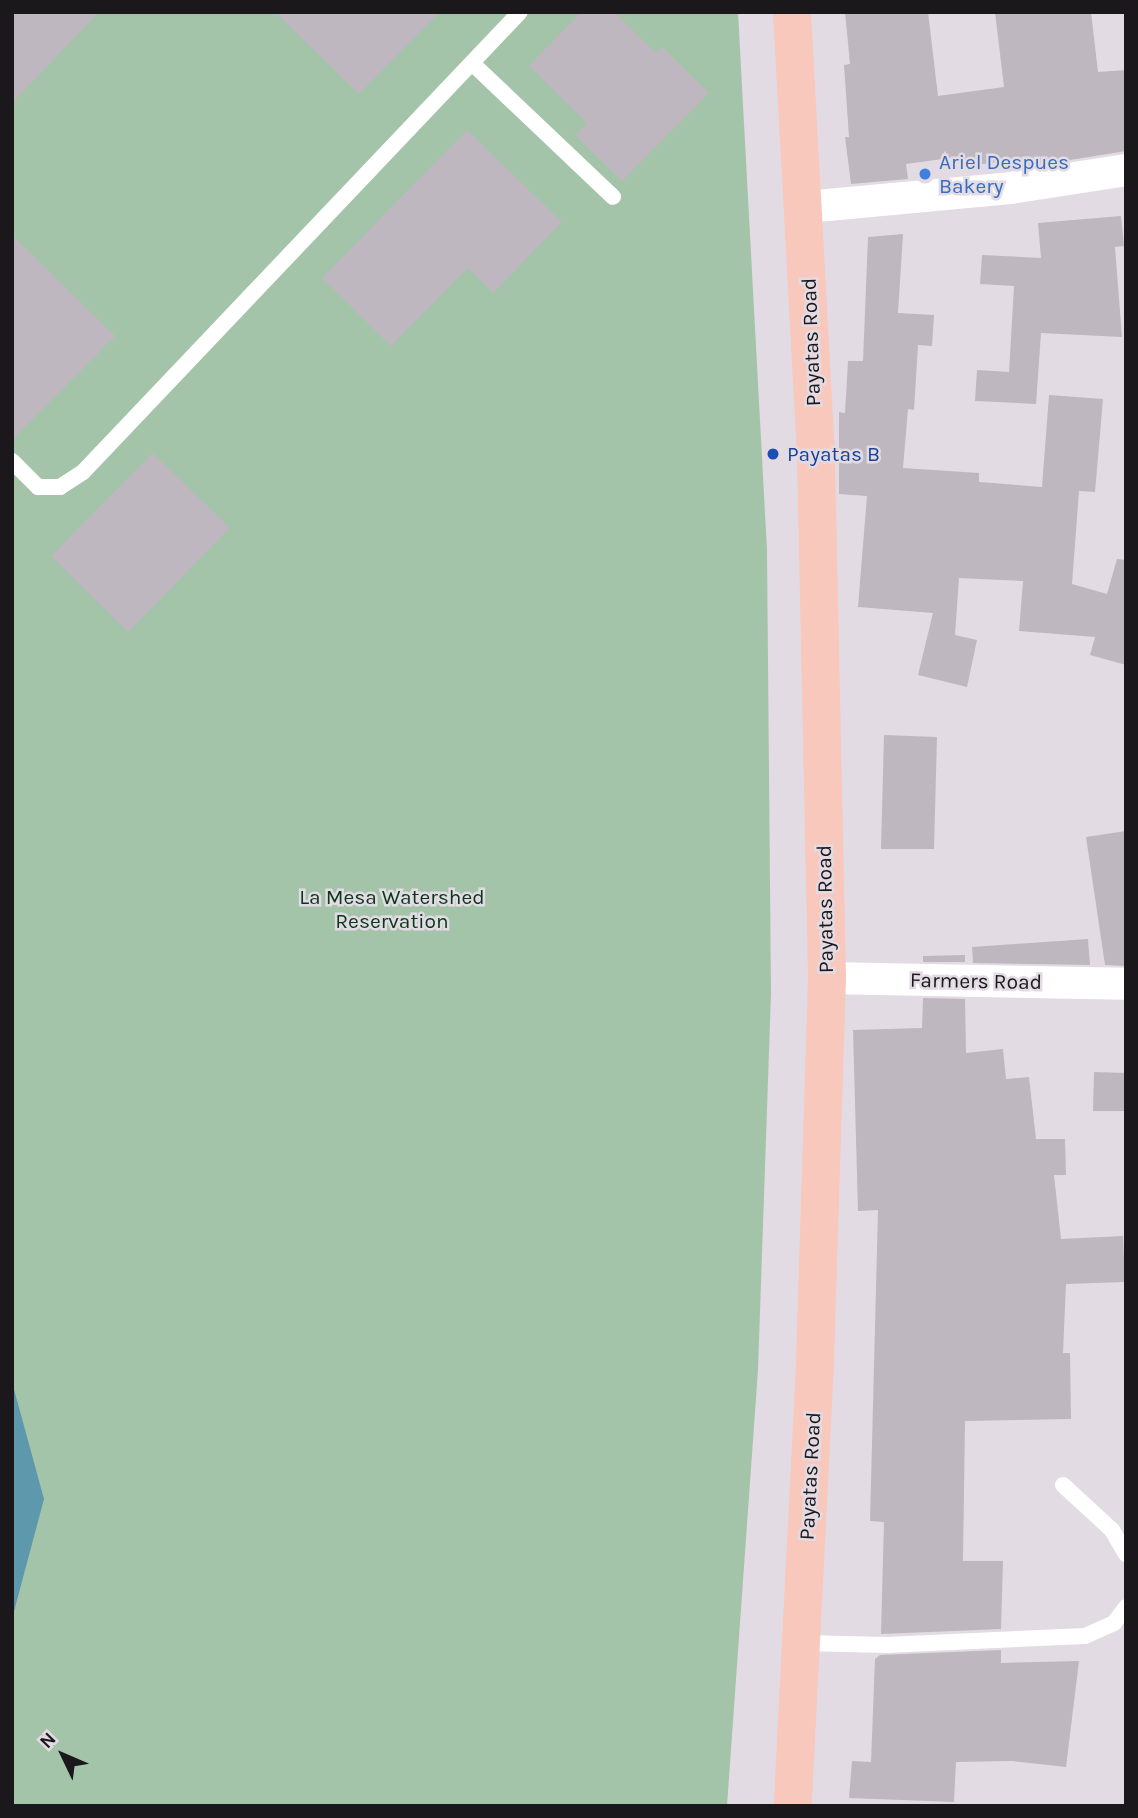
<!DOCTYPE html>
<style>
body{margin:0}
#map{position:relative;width:1138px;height:1818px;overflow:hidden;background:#e3dbe4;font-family:Karla,sans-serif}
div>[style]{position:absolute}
.green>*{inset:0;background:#a4c4a9}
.water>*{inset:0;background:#5e98ac}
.building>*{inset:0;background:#beb7bf}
.lane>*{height:16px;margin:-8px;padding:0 8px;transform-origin:8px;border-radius:8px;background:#fff}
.street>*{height:32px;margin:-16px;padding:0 16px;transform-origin:16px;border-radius:16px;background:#fff}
.primary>*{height:38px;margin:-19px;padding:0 19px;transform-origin:19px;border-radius:19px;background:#f8c8bc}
.dots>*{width:19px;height:19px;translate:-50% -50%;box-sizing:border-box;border:4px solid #e3dbe4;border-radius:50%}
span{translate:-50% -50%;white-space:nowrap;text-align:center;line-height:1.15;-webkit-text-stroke:5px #e3dbe4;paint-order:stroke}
.shop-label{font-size:21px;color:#366cbe}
.left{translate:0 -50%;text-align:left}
.street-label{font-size:21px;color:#1b181b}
.transit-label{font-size:21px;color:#164399}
.park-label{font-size:21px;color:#053817}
.frame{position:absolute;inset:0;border:14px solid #1b181b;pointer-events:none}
.north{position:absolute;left:28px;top:1720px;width:70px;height:70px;-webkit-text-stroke:5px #e3dbe4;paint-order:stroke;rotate:314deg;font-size:19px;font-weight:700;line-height:28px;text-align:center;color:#1b181b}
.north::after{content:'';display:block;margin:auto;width:24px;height:32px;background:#1b181b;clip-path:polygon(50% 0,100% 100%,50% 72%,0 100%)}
</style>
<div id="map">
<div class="green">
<div style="clip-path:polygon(12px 12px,738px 12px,767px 550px,771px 994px,758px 1370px,727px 1806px,12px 1806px)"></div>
</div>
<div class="water">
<div style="clip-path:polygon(12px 1382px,44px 1499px,12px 1619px)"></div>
</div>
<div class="building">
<div style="clip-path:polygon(12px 12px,99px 12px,12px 103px)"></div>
<div style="clip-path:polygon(275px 12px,440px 12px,359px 94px)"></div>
<div style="clip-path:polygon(581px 12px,614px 12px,656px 53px,662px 47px,709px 93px,622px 181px,575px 135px,587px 123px,529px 66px)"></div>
<div style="clip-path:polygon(845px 12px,928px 12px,938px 96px,1004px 87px,995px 12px,1091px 12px,1098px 72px,1126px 70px,1126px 151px,1008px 170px,1007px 161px,966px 166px,965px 156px,906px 164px,908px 179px,851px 184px,845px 137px,849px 137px,844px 65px,850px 64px)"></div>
<div style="clip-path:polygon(467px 130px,562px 222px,493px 293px,468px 268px,391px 346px,322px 278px)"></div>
<div style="clip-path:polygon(1121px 216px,1124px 246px,1115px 247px,1122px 337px,1041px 333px,1036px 404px,975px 401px,977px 370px,1009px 372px,1014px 286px,980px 284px,982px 255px,1041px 258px,1038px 223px)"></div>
<div style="clip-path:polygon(903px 234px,898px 313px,934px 315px,932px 346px,918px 345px,914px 410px,908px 409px,903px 468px,979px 473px,979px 482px,1042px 487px,1049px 395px,1103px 399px,1095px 492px,1079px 491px,1072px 584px,1107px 594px,1117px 559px,1126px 560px,1126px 665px,1090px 655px,1095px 637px,1019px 631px,1023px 581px,959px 578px,955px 635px,977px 640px,967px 687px,918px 675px,933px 613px,858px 607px,867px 496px,839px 494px,839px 412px,845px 413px,848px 361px,863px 361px,868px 237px)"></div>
<div style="clip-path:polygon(12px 235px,115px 336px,12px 440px)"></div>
<div style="clip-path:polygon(153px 453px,230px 528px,128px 632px,51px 556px)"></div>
<div style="clip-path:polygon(884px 735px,937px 737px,934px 849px,881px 849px)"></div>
<div style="clip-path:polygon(1126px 831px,1126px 966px,1105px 965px,1086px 837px)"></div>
<div style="clip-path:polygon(1088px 939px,1090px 965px,973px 963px,972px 947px)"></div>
<div style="clip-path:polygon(965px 955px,965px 962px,923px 962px,923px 956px)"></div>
<div style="clip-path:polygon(923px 998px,965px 999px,966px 1053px,1003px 1049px,1006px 1079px,1029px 1077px,1036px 1139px,1065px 1139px,1066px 1175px,1054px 1175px,1061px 1239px,1123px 1236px,1125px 1282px,1066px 1284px,1063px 1353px,1070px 1353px,1071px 1419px,965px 1421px,963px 1561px,1003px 1561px,1001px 1629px,881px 1634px,884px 1522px,870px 1521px,878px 1210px,858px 1211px,853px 1030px,922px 1028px)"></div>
<div style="clip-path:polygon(1094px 1072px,1126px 1073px,1126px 1111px,1093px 1111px)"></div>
<div style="clip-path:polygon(1001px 1650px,1001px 1663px,1079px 1661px,1066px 1767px,1012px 1761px,956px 1762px,954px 1802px,849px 1798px,852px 1761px,871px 1762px,875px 1659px,880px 1655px)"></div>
</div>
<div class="lane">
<div style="left:473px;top:64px;width:193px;rotate:43.5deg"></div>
<div style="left:12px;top:461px;width:37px;rotate:45deg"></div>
<div style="left:38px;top:487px;width:22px"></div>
<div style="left:60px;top:487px;width:27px;rotate:-33deg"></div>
<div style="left:83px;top:472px;width:634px;rotate:-46.47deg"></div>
<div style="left:1063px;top:1485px;width:67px;rotate:42.6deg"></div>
<div style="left:1112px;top:1530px;width:28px;rotate:60deg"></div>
<div style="left:803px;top:1643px;width:83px;rotate:1.4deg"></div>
<div style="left:886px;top:1645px;width:199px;rotate:-2.6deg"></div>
<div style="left:1085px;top:1636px;width:32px;rotate:-24deg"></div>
<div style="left:1114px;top:1623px;width:20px;rotate:-53deg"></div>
</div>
<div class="street">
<div style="left:806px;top:207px;width:205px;rotate:-5.3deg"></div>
<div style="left:1010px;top:188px;width:117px;rotate:-8.8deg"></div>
<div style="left:827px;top:978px;width:299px;rotate:1.1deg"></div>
</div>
<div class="primary">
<div style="left:792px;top:12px;width:446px;rotate:86.9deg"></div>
<div style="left:816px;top:457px;width:521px;rotate:88.79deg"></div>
<div style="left:827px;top:978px;width:387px;rotate:91.8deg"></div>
<div style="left:815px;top:1365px;width:442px;rotate:92.9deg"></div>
</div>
<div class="dots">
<div style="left:925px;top:174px;background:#3f7fe0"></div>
<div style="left:773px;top:454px;background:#1a4fb4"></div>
</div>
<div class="shop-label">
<span class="left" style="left:939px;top:174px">Ariel Despues<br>Bakery</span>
</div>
<div class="street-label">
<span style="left:811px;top:342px;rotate:-92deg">Payatas Road</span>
<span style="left:825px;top:909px;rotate:-91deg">Payatas Road</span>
<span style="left:976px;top:981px;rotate:1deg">Farmers Road</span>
<span style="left:810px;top:1476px;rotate:-87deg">Payatas Road</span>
</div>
<div class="transit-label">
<span class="left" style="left:787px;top:454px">Payatas B</span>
</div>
<div class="park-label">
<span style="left:392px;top:909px">La Mesa Watershed<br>Reservation</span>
</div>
<div class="frame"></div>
<div class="north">N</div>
</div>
